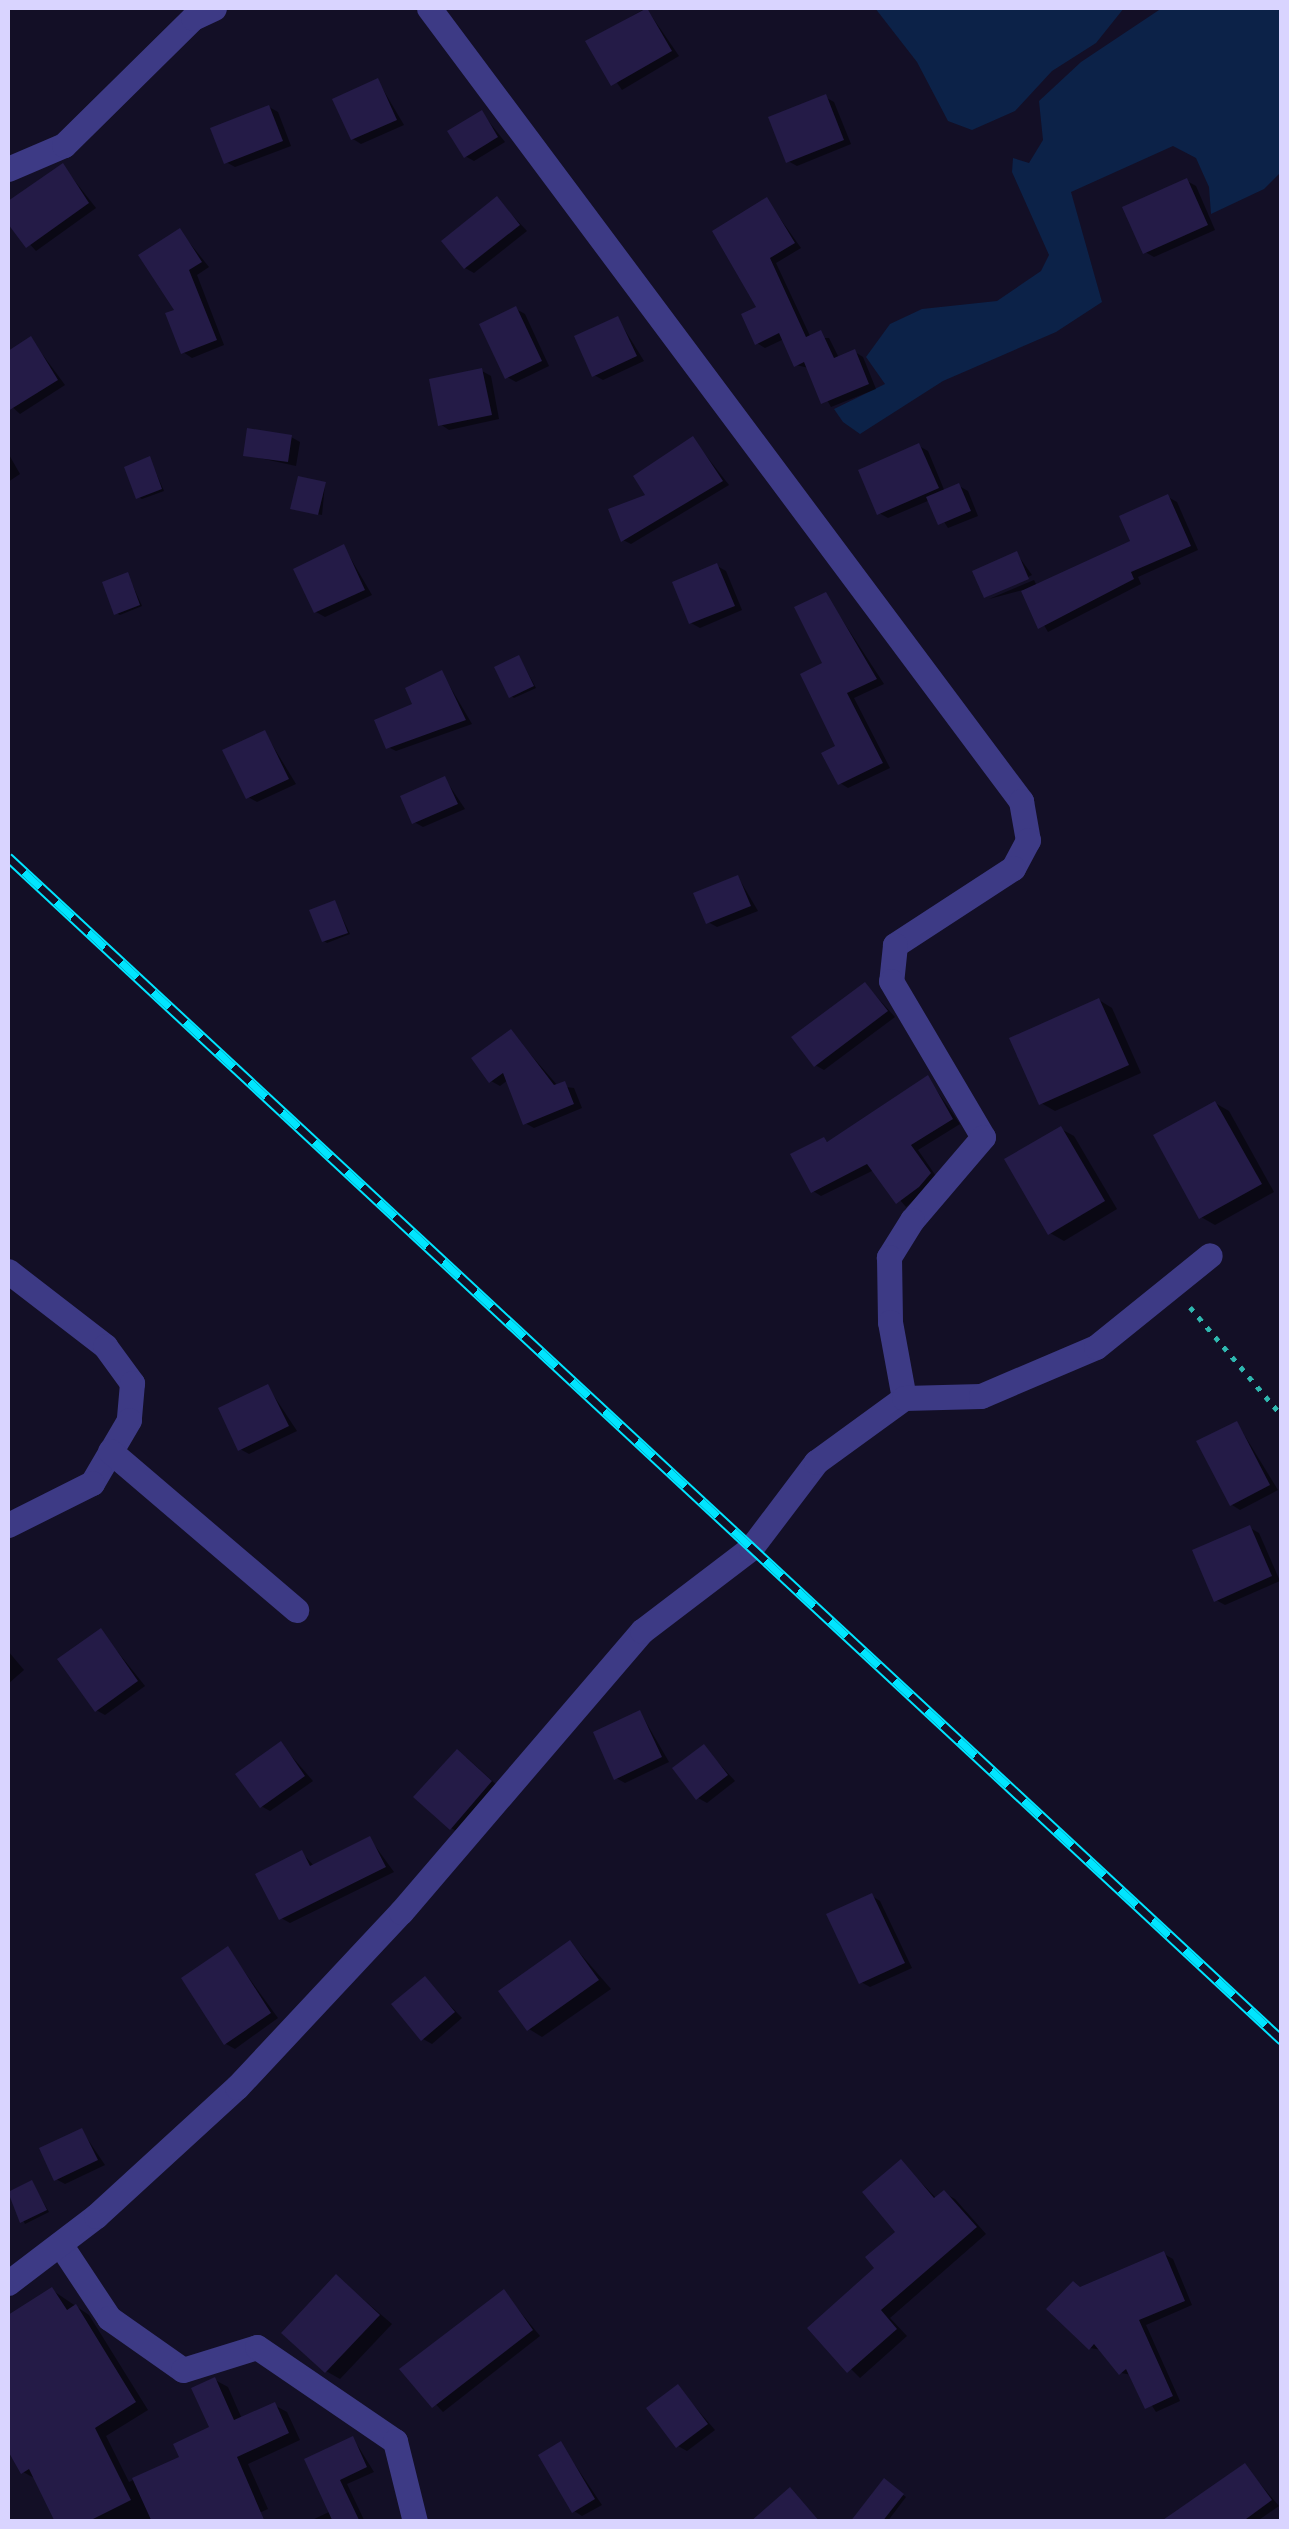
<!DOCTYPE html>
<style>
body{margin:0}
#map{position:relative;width:1289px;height:2529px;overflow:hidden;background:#130f26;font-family:Inter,sans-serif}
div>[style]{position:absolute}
.water>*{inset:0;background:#0c2248}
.shadow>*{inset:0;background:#0007}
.building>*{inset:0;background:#241b47}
.path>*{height:5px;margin-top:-2.5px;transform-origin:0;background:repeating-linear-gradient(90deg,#2fb8b0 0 5px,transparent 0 13px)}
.minor>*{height:25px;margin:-12.5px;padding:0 12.5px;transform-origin:12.5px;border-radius:12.5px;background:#3d3a85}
.rail>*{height:11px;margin-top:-5.5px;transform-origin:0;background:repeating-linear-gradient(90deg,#130f26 0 22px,#00e5ff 0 44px);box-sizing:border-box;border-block:2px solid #00e5ff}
span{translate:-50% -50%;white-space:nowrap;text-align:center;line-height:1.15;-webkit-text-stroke:10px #130f26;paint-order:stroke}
.frame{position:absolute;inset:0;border:10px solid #d9d4ff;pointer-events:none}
</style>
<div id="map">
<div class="water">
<div style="clip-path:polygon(875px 8px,1124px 8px,1096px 43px,1052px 71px,1015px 111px,972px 130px,948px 121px,917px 62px)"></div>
<div style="clip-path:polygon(1162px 8px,1281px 8px,1281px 172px,1264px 189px,1211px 214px,1209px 187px,1196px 158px,1173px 146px,1071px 192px,1102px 302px,1056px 332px,943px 381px,860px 434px,843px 422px,834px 409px,885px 384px,866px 357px,890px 324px,922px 309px,997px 301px,1041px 271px,1049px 255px,1012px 172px,1013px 158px,1029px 163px,1043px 140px,1039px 101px,1081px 62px)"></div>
</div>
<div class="shadow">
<div style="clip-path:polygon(646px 8px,679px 56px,622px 90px,588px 41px)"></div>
<div style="clip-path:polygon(378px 81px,404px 125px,361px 144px,353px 139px)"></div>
<div style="clip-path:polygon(825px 97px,834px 102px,851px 144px,797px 166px,788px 161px)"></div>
<div style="clip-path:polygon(269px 107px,278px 112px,291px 146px,235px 167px,226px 162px)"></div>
<div style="clip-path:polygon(482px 113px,505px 142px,474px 161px,465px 156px)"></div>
<div style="clip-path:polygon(63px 166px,96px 208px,36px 251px,8px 220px,8px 205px)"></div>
<div style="clip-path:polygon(1187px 181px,1196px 186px,1215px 230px,1154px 257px,1145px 252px)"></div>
<div style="clip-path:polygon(497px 199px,527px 231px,474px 273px,465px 268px)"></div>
<div style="clip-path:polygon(767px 200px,801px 248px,776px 263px,811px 338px,829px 338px,839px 358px,855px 352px,863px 357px,876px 389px,831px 407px,809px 368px,796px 365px,784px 339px,765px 348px,757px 343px)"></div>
<div style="clip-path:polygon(180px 231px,209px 267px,197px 275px,224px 345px,192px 358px,183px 352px,178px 311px)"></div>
<div style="clip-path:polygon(516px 309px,525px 314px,549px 366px,516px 382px,507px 377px)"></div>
<div style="clip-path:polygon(618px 319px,644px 361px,603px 380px,594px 375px)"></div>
<div style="clip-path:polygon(31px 339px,65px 385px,20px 414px,8px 403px,8px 353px)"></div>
<div style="clip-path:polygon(482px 371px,491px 376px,499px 419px,449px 430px,440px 424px)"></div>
<div style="clip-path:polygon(291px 437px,300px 442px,296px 466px,246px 455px)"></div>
<div style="clip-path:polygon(693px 439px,729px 485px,631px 544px,623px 540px)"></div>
<div style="clip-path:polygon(919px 446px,928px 451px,945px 492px,959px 486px,968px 491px,978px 516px,948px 528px,930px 500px,888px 518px,879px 513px)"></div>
<div style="clip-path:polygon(8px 453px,20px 474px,8px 482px)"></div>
<div style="clip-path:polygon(150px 459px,164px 491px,142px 499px,138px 497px)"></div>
<div style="clip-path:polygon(325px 484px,322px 515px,297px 510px)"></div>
<div style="clip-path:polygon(1168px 497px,1177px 502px,1198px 550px,1138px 577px,1141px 584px,1048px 632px,1023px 590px,989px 599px,1034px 580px,1037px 586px,1134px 542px)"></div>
<div style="clip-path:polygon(344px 547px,372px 595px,325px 617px,316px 612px)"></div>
<div style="clip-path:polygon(1017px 554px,1032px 575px,986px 597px)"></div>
<div style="clip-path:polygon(717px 566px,726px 571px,742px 610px,700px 628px,691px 623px)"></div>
<div style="clip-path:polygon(128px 575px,142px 606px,120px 615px,116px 613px)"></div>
<div style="clip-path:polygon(826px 595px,884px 684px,854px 698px,890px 768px,848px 788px,840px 783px)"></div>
<div style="clip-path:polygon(519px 657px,536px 688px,514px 698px,511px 696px)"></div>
<div style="clip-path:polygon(442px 673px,472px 724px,396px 751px,388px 747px)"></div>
<div style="clip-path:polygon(265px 733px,296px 784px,257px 802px,248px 797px)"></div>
<div style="clip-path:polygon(445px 779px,465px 809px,423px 827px,414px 822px)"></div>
<div style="clip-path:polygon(738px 877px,758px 911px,717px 927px,708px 922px)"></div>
<div style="clip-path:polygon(335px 903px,350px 934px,327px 943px,324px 941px)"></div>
<div style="clip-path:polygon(866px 985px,895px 1017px,824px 1070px,815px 1065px)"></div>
<div style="clip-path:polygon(1099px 1000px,1112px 1008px,1141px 1073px,1055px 1111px,1041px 1103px)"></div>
<div style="clip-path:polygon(511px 1032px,558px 1086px,574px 1088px,582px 1108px,534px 1128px,525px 1123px,508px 1080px,500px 1086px,491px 1081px)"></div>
<div style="clip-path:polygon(928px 1078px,960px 1124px,918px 1150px,938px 1179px,906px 1207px,874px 1170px,821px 1196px,813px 1191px,824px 1140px,830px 1143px)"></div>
<div style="clip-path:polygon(1215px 1103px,1229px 1111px,1274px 1192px,1215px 1225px,1201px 1217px)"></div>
<div style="clip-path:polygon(1061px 1129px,1074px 1136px,1117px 1209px,1064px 1241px,1050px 1233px)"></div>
<div style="clip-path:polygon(268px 1387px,297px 1431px,249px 1454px,240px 1449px)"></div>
<div style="clip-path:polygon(1237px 1423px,1278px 1490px,1240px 1510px,1232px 1505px)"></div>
<div style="clip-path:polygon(1250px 1528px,1259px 1533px,1280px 1581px,1225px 1605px,1216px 1600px)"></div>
<div style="clip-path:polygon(101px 1631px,145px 1686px,105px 1715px,96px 1710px)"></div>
<div style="clip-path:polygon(8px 1651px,24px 1670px,8px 1684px)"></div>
<div style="clip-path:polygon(640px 1712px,669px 1762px,625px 1783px,616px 1778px)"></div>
<div style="clip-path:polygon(281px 1744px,313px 1781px,270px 1811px,261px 1806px)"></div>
<div style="clip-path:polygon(704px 1747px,735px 1781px,707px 1803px,698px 1798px)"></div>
<div style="clip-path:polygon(466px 1757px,499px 1787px,460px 1833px,451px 1828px)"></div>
<div style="clip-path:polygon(370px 1839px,394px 1872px,290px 1923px,281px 1918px,302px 1853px,315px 1867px)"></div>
<div style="clip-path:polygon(872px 1896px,880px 1901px,912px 1968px,870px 1987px,861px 1982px)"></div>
<div style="clip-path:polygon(571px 1943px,611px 1989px,542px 2037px,529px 2029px)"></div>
<div style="clip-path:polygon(228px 1949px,278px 2018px,235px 2049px,226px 2044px)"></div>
<div style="clip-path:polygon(425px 1979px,462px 2018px,432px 2044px,423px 2039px)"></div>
<div style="clip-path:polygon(82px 2131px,105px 2165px,65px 2184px,56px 2179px)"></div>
<div style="clip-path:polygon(901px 2162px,937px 2199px,944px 2193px,955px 2199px,986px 2234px,890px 2318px,907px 2336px,860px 2378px,810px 2328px,878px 2268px,899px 2232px)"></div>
<div style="clip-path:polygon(32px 2183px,49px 2212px,25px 2224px,9px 2194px)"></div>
<div style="clip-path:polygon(1164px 2254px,1173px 2259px,1192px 2305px,1146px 2325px,1180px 2401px,1156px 2412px,1132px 2375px,1121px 2373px,1102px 2350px,1090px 2348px,1082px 2289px)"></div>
<div style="clip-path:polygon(337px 2277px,392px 2324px,340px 2379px,326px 2371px)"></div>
<div style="clip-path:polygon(52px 2290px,89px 2315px,148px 2410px,106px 2436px,129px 2482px,182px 2458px,212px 2428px,215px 2380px,228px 2387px,242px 2419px,274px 2405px,287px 2412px,300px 2440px,248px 2464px,268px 2509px,239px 2522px,58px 2522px,38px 2480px,23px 2472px,8px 2446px,8px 2318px)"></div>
<div style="clip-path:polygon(504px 2292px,540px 2336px,443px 2412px,403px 2369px)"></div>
<div style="clip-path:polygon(678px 2387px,715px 2430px,687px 2451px,678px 2446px)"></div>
<div style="clip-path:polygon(353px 2438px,374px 2472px,347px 2484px,365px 2522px,308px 2522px,331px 2511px)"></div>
<div style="clip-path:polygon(561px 2444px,602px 2505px,582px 2516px,574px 2511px)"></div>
<div style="clip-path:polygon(1245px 2466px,1279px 2506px,1256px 2522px,1164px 2522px)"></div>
<div style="clip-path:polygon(884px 2482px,906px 2497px,887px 2522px,879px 2522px)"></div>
</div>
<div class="building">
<div style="clip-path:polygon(647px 8px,672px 51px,611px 86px,585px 41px)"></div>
<div style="clip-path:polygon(378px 78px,397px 120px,351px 140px,332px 99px)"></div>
<div style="clip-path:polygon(826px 94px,844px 140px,786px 163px,768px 117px)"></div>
<div style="clip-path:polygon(269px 105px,283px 141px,224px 164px,210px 128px)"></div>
<div style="clip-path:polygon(482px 110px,498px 137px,464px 158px,447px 131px)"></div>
<div style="clip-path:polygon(63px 163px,89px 203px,26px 248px,8px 224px,8px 201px)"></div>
<div style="clip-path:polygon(1187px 178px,1208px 225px,1143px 254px,1122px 207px)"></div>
<div style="clip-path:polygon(497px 196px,520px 225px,464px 269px,441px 241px)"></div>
<div style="clip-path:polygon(767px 197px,795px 243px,770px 258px,806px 337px,821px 330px,834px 358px,855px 349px,869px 384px,821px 404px,804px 362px,794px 367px,779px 333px,755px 345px,741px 314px,756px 307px,712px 231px)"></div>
<div style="clip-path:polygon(180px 228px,202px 262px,189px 270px,217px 340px,181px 354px,165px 313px,174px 310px,138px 255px)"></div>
<div style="clip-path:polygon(516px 306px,542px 361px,505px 379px,479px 324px)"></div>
<div style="clip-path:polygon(618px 316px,637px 356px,592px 377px,574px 336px)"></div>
<div style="clip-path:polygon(31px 336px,58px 380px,8px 411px,8px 351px)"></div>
<div style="clip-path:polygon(482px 368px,492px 415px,438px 426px,429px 379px)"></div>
<div style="clip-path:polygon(247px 428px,292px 435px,288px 462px,243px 456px)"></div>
<div style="clip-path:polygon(693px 436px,723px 481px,621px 542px,608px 509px,645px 495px,633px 476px)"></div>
<div style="clip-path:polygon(919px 443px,939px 488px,877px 515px,858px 470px)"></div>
<div style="clip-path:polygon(150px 456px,162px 489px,136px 499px,124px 467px)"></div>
<div style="clip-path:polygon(298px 476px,326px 482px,318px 515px,290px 509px)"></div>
<div style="clip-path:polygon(959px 483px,971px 511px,938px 525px,926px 497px)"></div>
<div style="clip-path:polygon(1168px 494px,1191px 546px,1131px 572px,1134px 579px,1038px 629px,1021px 591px,1130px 541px,1119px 516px)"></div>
<div style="clip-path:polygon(344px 544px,365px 590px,314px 613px,293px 569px)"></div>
<div style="clip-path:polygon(1017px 551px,1029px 579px,984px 598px,972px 571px)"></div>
<div style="clip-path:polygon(717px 563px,735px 606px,689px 624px,672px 582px)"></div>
<div style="clip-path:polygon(128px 572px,140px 605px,114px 615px,102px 582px)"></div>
<div style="clip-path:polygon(826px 592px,877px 679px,847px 693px,883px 763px,838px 785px,821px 753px,835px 746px,800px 674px,822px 663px,794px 607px)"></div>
<div style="clip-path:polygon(519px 655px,534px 686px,509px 698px,494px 667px)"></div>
<div style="clip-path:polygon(442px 670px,466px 720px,386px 749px,374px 720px,412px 704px,405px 688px)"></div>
<div style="clip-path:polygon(265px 730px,289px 779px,246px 799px,222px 750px)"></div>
<div style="clip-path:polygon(445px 776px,458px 804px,412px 824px,400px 796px)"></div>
<div style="clip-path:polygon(738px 875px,751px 906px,706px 924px,693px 893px)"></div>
<div style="clip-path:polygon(335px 900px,348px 933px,322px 942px,309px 910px)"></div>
<div style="clip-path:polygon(865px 982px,888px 1011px,814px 1067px,791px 1037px)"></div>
<div style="clip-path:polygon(1099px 998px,1129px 1065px,1039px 1105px,1009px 1038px)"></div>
<div style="clip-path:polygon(511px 1029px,554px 1085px,565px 1081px,574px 1104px,523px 1125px,503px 1073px,489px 1083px,471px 1058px)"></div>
<div style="clip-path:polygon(928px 1075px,953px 1119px,911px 1145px,931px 1173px,919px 1187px,896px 1204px,867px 1164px,811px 1193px,790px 1154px,824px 1137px,827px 1142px)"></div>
<div style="clip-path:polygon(1215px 1101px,1262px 1184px,1199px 1219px,1153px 1135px)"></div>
<div style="clip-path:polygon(1061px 1126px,1105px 1201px,1048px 1235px,1004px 1159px)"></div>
<div style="clip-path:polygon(268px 1384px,289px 1426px,238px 1451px,218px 1408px)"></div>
<div style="clip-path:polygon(1237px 1421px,1270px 1485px,1230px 1506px,1196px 1441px)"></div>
<div style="clip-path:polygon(1250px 1525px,1272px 1576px,1214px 1602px,1192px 1550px)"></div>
<div style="clip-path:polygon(101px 1628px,138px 1681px,95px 1712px,57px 1659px)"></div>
<div style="clip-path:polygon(640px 1710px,662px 1757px,614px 1780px,593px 1732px)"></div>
<div style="clip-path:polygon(281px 1741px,305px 1776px,260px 1808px,235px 1774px)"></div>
<div style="clip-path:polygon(704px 1744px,728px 1775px,696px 1800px,672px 1768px)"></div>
<div style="clip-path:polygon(457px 1749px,492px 1781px,450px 1830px,413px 1797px)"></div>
<div style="clip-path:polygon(370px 1836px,386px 1867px,279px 1920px,255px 1874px,302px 1850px,310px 1866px)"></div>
<div style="clip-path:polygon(872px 1893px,905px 1963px,859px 1984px,826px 1914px)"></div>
<div style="clip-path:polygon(570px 1940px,599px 1980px,527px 2031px,498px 1991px)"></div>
<div style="clip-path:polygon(228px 1946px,271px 2013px,224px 2045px,181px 1978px)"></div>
<div style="clip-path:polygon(425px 1976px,455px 2012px,421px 2041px,391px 2004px)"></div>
<div style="clip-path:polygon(82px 2128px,98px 2160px,54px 2181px,39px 2148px)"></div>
<div style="clip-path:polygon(901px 2159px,934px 2198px,944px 2190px,977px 2227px,881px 2310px,897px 2329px,847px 2373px,807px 2328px,874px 2268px,865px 2257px,895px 2232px,862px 2192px)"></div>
<div style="clip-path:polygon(32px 2180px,47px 2210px,20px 2223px,8px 2192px)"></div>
<div style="clip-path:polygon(1164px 2251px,1185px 2301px,1139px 2320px,1173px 2396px,1145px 2409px,1126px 2369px,1119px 2375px,1094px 2344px,1089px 2350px,1046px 2309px,1073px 2281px,1080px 2287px)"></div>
<div style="clip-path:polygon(336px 2274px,380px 2315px,325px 2373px,281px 2333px)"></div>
<div style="clip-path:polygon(52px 2287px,67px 2310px,76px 2304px,136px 2402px,95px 2428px,131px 2500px,87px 2522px,55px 2522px,29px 2469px,21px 2474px,8px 2451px,8px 2315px)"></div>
<div style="clip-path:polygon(504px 2289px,533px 2330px,432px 2408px,399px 2369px)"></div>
<div style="clip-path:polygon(215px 2377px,234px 2420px,275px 2402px,289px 2433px,237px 2457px,265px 2522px,152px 2522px,132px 2478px,179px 2457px,173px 2444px,209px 2427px,191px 2388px)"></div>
<div style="clip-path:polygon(678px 2384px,708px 2424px,676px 2448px,646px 2408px)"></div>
<div style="clip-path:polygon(353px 2436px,367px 2467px,340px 2480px,360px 2522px,333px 2522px,304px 2459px)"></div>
<div style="clip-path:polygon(561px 2441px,595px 2499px,572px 2513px,538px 2455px)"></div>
<div style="clip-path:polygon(1245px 2463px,1272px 2500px,1242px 2522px,1160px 2522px)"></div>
<div style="clip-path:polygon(884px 2478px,904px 2494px,882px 2522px,850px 2522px)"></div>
<div style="clip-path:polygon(790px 2487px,820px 2522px,750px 2522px)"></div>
</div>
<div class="path">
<div style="left:1190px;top:1307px;width:143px;rotate:49.8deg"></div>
</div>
<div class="minor">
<div style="left:429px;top:8px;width:990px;rotate:53.26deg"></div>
<div style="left:1021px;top:801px;width:40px;rotate:80deg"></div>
<div style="left:1028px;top:840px;width:32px;rotate:118deg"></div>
<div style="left:1013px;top:868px;width:141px;rotate:146.9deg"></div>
<div style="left:895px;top:945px;width:36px;rotate:96deg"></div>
<div style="left:891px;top:981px;width:181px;rotate:59.5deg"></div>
<div style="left:983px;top:1137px;width:109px;rotate:130.5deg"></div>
<div style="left:912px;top:1220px;width:44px;rotate:121.9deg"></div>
<div style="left:889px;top:1257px;width:65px;rotate:89.1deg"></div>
<div style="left:890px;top:1322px;width:77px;rotate:79.6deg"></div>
<div style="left:8px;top:169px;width:61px;rotate:-23.2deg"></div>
<div style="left:64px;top:145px;width:181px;rotate:-44.6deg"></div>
<div style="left:193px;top:18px;width:23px;rotate:-25deg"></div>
<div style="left:8px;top:1271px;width:123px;rotate:37.7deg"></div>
<div style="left:105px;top:1346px;width:46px;rotate:53.9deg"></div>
<div style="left:132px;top:1383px;width:37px;rotate:95deg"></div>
<div style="left:129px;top:1420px;width:73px;rotate:120.4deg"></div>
<div style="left:92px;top:1483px;width:94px;rotate:153.4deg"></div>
<div style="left:110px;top:1451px;width:245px;rotate:40.5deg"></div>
<div style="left:60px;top:2244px;width:89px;rotate:56.5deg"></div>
<div style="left:109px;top:2318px;width:90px;rotate:35.1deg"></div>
<div style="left:183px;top:2370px;width:77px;rotate:-17.3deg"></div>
<div style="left:257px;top:2347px;width:167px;rotate:34.3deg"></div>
<div style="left:395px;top:2441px;width:83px;rotate:76.1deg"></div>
<div style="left:8px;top:2283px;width:111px;rotate:-37.3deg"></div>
<div style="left:96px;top:2216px;width:191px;rotate:-42.5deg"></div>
<div style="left:237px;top:2087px;width:240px;rotate:-46.9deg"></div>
<div style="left:401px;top:1912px;width:370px;rotate:-49.4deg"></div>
<div style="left:642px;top:1631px;width:137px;rotate:-37.3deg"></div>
<div style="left:751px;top:1548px;width:108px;rotate:-52.9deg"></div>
<div style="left:816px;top:1462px;width:109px;rotate:-36deg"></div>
<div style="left:904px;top:1398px;width:77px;rotate:-1.5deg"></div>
<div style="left:981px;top:1396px;width:125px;rotate:-23.1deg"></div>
<div style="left:1096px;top:1347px;width:146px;rotate:-38.9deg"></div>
</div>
<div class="rail">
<div style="left:8px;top:857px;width:1739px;rotate:42.88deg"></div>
</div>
<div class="frame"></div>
</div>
